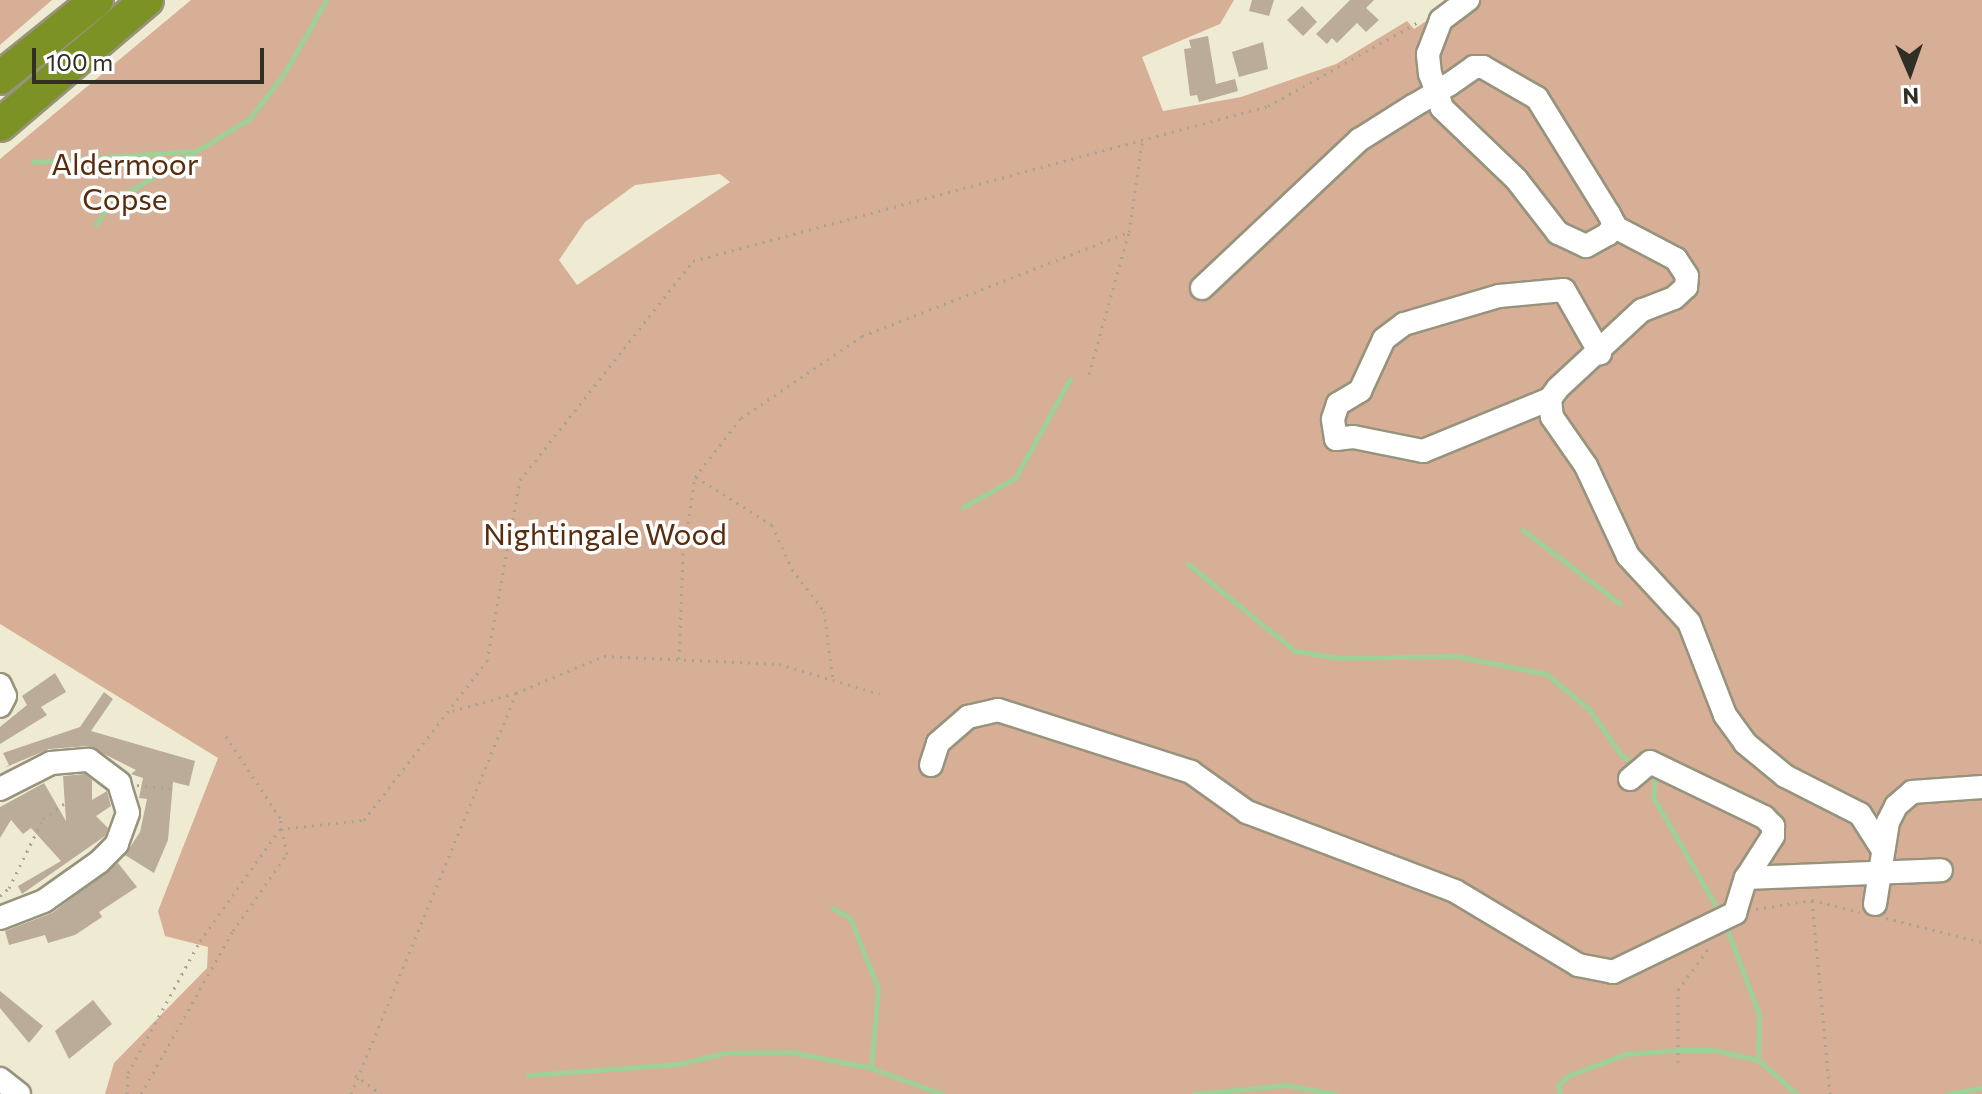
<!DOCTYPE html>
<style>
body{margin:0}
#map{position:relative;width:1982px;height:1094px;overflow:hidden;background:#efebd3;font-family:Commissioner,sans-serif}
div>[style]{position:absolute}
.green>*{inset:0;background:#d7af96}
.stream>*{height:5px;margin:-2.5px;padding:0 2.5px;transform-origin:2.5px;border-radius:2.5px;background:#9ed098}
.building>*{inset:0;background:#baac98}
.path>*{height:3px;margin-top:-1.5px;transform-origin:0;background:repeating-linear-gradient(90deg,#a8a592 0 2px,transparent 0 8px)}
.roads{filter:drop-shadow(2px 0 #97937d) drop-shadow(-2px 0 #97937d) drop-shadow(0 2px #97937d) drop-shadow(0 -2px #97937d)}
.minor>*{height:22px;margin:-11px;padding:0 11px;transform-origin:11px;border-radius:11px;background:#fff}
.highway>*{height:32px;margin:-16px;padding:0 16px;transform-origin:16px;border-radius:16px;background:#7d9224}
span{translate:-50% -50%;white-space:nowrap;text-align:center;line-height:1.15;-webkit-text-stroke:7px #fff;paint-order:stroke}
.park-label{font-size:30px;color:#572d0e}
.north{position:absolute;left:1870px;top:32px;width:80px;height:80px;-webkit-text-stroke:6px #fff;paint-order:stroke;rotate:178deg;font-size:22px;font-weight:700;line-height:32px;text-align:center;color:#302e25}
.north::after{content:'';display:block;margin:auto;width:28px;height:36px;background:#302e25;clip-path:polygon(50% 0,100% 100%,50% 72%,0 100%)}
.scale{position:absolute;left:32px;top:48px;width:232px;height:36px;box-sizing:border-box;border:4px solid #302e25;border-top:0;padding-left:10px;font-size:24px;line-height:28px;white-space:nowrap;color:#302e25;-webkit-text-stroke:6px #fff;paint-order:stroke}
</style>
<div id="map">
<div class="green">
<div style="clip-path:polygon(0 0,52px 0,0 45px)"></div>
<div style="clip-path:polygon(evenodd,191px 0,1234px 0,1220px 24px,1142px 57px,1163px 111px,1241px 97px,1336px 64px,1407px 21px,1414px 29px,1459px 0,1982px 0,1982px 1094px,105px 1094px,114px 1063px,207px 968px,208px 947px,165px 936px,158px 911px,218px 758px,0 624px,0 159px,191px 0,720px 174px,730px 182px,577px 285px,559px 260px,585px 222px,635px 185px,720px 174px)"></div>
</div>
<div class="stream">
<div style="left:33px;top:162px;width:163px;rotate:-3.9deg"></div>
<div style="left:96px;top:224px;width:27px;rotate:-54deg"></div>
<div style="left:112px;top:202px;width:160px;rotate:-31.2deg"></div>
<div style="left:249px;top:119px;width:59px;rotate:-52.5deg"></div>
<div style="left:285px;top:72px;width:83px;rotate:-60.3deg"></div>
<div style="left:963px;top:507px;width:60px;rotate:-29.1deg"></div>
<div style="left:1015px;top:478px;width:113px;rotate:-60.9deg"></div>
<div style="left:1523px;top:530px;width:121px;rotate:37.2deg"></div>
<div style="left:1188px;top:564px;width:138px;rotate:39.1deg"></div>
<div style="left:1295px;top:651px;width:45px;rotate:9deg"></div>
<div style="left:1339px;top:658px;width:117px;rotate:-1deg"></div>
<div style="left:1456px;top:656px;width:92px;rotate:11.3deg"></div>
<div style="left:1546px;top:674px;width:55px;rotate:39.1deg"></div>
<div style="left:1589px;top:709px;width:56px;rotate:55.2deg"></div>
<div style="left:1621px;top:755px;width:20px;rotate:33deg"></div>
<div style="left:1646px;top:772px;width:11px;rotate:38deg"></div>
<div style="left:1655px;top:779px;width:18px;rotate:96deg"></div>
<div style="left:1653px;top:797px;width:136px;rotate:60deg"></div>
<div style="left:1725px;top:924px;width:96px;rotate:69.3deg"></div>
<div style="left:1759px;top:1014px;width:46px;rotate:91.2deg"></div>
<div style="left:871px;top:1068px;width:76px;rotate:20.1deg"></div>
<div style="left:528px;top:1075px;width:151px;rotate:-4.2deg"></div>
<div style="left:679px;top:1064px;width:46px;rotate:-13.7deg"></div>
<div style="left:724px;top:1053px;width:67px;rotate:-0.9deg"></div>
<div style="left:791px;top:1052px;width:82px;rotate:11.3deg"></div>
<div style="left:871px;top:1068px;width:80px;rotate:-85deg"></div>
<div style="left:878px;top:988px;width:75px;rotate:-111.8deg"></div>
<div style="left:850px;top:918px;width:20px;rotate:-150deg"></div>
<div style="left:1194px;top:1094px;width:92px;rotate:-5.6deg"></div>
<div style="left:1286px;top:1085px;width:50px;rotate:10.4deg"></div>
<div style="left:1560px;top:1094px;width:9px;rotate:-103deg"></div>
<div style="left:1558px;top:1085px;width:16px;rotate:-40deg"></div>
<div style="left:1570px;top:1075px;width:60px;rotate:-20.6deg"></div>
<div style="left:1626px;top:1054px;width:52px;rotate:-4.4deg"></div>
<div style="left:1678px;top:1050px;width:36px"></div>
<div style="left:1714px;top:1050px;width:45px;rotate:12.8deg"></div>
<div style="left:1758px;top:1060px;width:52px;rotate:41.1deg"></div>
<div style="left:1947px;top:1094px;width:36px;rotate:-10deg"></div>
</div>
<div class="building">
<div style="clip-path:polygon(1252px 0,1274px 0,1269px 16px,1249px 11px)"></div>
<div style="clip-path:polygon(1350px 0,1374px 0,1366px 8px,1379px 20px,1366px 32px,1357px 23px,1337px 43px,1332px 38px,1327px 44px,1316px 34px)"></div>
<div style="clip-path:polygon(1302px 6px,1317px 22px,1303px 36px,1287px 20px)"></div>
<div style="clip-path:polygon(1208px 36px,1216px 84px,1235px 79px,1238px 91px,1199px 102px,1197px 95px,1190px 96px,1184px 49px,1191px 48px,1189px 40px)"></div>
<div style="clip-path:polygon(1263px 42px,1268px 69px,1239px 77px,1232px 52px)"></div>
<div style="clip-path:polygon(55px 673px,66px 692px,41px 707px,47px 715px,0 744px,0 727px,27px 705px,22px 696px)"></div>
<div style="clip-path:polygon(104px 692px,113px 699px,91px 731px,195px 761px,189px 786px,173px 782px,168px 840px,154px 873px,125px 855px,140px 832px,147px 799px,139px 798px,143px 778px,131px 774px,136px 770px,88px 746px,49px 749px,4px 768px,9px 765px,3px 753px,80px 727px)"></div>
<div style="clip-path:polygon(85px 774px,92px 780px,92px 800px,107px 791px,111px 806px,96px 816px,108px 828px,105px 836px,22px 894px,18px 886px,61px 861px,31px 828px,23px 834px,11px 820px,0 838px,0 807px,44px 783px,66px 821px,63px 776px)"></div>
<div style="clip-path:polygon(118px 863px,137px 887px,99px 912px,102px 917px,75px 935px,48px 943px,45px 935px,9px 945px,5px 931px,52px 913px)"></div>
<div style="clip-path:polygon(0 991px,43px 1026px,29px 1043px,0 1008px)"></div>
<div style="clip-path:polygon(93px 1000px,112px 1024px,69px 1059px,55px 1031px)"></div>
</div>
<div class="path">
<div style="left:1089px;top:374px;width:148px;rotate:-74.3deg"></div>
<div style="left:1129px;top:232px;width:96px;rotate:-81.6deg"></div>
<div style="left:696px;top:477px;width:90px;rotate:32.3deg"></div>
<div style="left:772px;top:525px;width:48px;rotate:65.6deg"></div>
<div style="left:792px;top:569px;width:53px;rotate:52.7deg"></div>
<div style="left:824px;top:611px;width:70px;rotate:82.6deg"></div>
<div style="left:679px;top:659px;width:104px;rotate:-87.8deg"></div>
<div style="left:683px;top:555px;width:79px;rotate:-81.3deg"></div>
<div style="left:695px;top:477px;width:75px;rotate:-52.1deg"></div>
<div style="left:741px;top:418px;width:146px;rotate:-34.1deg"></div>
<div style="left:862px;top:336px;width:287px;rotate:-21.3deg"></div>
<div style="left:516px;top:693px;width:95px;rotate:-22.8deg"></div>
<div style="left:604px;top:656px;width:175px;rotate:2.6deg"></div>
<div style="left:779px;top:664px;width:105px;rotate:16.5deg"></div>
<div style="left:137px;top:785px;width:37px;rotate:6deg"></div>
<div style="left:0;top:896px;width:12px;rotate:-42deg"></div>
<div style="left:9px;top:888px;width:77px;rotate:-63.8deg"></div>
<div style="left:43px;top:819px;width:26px;rotate:-36deg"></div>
<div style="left:1756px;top:909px;width:57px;rotate:-9.1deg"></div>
<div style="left:1886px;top:918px;width:99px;rotate:14deg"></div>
<div style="left:1678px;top:1062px;width:72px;rotate:-90deg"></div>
<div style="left:1678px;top:990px;width:54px;rotate:-54deg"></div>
<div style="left:355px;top:1075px;width:32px;rotate:36deg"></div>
<div style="left:127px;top:1094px;width:21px;rotate:-87deg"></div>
<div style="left:128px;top:1073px;width:150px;rotate:-61.4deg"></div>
<div style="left:200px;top:941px;width:138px;rotate:-54.5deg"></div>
<div style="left:280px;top:829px;width:84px;rotate:-6.1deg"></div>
<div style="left:364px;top:820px;width:201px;rotate:-52.3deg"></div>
<div style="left:487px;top:661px;width:184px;rotate:-79.7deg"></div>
<div style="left:520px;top:480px;width:279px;rotate:-51.7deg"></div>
<div style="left:693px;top:261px;width:596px;rotate:-15.09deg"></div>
<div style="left:1268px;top:106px;width:176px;rotate:-29.2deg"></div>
<div style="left:141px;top:1094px;width:187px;rotate:-60.6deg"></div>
<div style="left:233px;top:931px;width:94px;rotate:-55deg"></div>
<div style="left:287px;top:854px;width:37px;rotate:-101deg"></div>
<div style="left:280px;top:818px;width:98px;rotate:-123.4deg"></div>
<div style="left:351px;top:1094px;width:434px;rotate:-67.6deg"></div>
<div style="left:516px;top:693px;width:71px;rotate:164.4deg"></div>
<div style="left:1830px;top:1094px;width:195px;rotate:-95.3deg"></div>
<div style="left:1812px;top:900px;width:49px;rotate:14deg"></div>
</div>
<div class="roads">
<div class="minor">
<div style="left:1613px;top:226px;width:71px;rotate:27.6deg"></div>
<div style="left:1676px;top:259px;width:20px;rotate:57deg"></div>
<div style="left:1687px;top:276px;width:11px;rotate:95deg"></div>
<div style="left:1686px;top:287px;width:16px;rotate:137deg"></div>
<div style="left:1674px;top:298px;width:34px;rotate:159deg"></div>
<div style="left:1642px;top:310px;width:115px;rotate:137.1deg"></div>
<div style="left:1558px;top:388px;width:14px;rotate:126deg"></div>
<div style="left:1550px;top:399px;width:18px;rotate:84deg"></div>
<div style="left:1552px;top:417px;width:60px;rotate:55.2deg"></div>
<div style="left:1586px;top:466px;width:99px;rotate:65deg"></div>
<div style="left:1628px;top:556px;width:90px;rotate:47.3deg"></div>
<div style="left:1689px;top:622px;width:100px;rotate:68.8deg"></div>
<div style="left:1725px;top:715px;width:34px;rotate:54deg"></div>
<div style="left:1745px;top:743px;width:52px;rotate:39.5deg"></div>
<div style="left:1785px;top:776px;width:84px;rotate:26.9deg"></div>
<div style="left:1860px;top:814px;width:43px;rotate:57.4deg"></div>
<div style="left:1202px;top:288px;width:216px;rotate:-43.3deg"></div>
<div style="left:1359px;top:140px;width:64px;rotate:-32.2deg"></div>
<div style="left:1413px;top:106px;width:28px;rotate:-30deg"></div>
<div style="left:1437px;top:92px;width:15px;rotate:-32deg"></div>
<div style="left:1450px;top:84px;width:29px;rotate:-35deg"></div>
<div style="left:1474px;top:67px;width:9px"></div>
<div style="left:1483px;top:67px;width:62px;rotate:29.9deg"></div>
<div style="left:1537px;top:98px;width:137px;rotate:58.2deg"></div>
<div style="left:1609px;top:214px;width:11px;rotate:63deg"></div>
<div style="left:1614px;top:224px;width:12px;rotate:121deg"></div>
<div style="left:1608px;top:234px;width:25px;rotate:151deg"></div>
<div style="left:1586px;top:246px;width:31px;rotate:-155deg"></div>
<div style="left:1558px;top:233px;width:68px;rotate:-127.9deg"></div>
<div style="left:1516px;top:179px;width:103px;rotate:-136.2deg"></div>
<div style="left:1442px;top:108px;width:17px;rotate:-107deg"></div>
<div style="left:1437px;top:92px;width:19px;rotate:-111deg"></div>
<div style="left:1430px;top:74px;width:20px;rotate:-96deg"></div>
<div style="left:1428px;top:54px;width:36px;rotate:-69deg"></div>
<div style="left:1441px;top:20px;width:34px;rotate:-37deg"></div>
<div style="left:1550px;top:399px;width:137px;rotate:157.7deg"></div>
<div style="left:1423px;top:451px;width:71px;rotate:-168.7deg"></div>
<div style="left:1353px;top:437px;width:17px;rotate:173deg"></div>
<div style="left:1336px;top:439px;width:20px;rotate:-99deg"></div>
<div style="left:1333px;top:419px;width:16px;rotate:-72deg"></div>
<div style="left:1338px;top:404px;width:26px;rotate:-31deg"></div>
<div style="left:1360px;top:391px;width:57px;rotate:-65.2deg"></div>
<div style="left:1384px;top:339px;width:25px;rotate:-37deg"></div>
<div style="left:1404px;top:324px;width:99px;rotate:-16.4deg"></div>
<div style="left:1499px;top:296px;width:65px;rotate:-5.3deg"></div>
<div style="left:1564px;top:290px;width:73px;rotate:60.3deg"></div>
<div style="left:0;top:685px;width:12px;rotate:66deg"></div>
<div style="left:5px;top:696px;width:11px;rotate:117deg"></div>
<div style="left:931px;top:765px;width:23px;rotate:-72deg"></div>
<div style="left:938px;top:743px;width:40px;rotate:-41deg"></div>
<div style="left:968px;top:717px;width:31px;rotate:-13deg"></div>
<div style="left:998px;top:710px;width:203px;rotate:17.8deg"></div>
<div style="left:1191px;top:772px;width:69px;rotate:35.5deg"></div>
<div style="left:1247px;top:812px;width:222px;rotate:20.8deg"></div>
<div style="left:1455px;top:891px;width:144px;rotate:31deg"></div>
<div style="left:1578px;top:965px;width:36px;rotate:11deg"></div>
<div style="left:1613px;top:972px;width:136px;rotate:-25.8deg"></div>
<div style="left:1735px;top:913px;width:37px;rotate:-73deg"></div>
<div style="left:1746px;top:878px;width:195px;rotate:-2.3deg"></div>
<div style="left:1630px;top:779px;width:26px;rotate:-40deg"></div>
<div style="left:1650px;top:762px;width:127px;rotate:25.8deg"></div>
<div style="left:1764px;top:817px;width:13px;rotate:45deg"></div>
<div style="left:1773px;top:826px;width:10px;rotate:90deg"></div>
<div style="left:1773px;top:836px;width:50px;rotate:122.7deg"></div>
<div style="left:0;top:789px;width:57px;rotate:-27deg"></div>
<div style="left:51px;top:763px;width:38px;rotate:-5deg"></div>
<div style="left:89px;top:760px;width:38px;rotate:37deg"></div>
<div style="left:119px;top:783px;width:31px;rotate:73deg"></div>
<div style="left:128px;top:813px;width:33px;rotate:110deg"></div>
<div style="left:117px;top:844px;width:25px;rotate:135deg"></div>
<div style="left:99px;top:862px;width:67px;rotate:144.7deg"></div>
<div style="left:44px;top:901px;width:47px;rotate:158.9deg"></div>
<div style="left:1875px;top:904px;width:83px;rotate:-81deg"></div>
<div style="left:1888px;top:822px;width:18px;rotate:-63deg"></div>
<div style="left:1896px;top:806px;width:21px;rotate:-41deg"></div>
<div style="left:1912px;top:792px;width:70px;rotate:-4.1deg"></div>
<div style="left:0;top:1079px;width:24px;rotate:38deg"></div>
</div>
<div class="highway">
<div style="left:0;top:78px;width:124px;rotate:-38.8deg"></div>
<div style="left:0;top:125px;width:193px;rotate:-40.4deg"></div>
</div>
</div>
<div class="park-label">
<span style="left:125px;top:180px">Aldermoor<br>Copse</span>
<span style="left:605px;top:533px">Nightingale Wood</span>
</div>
<div class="north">N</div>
<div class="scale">100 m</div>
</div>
